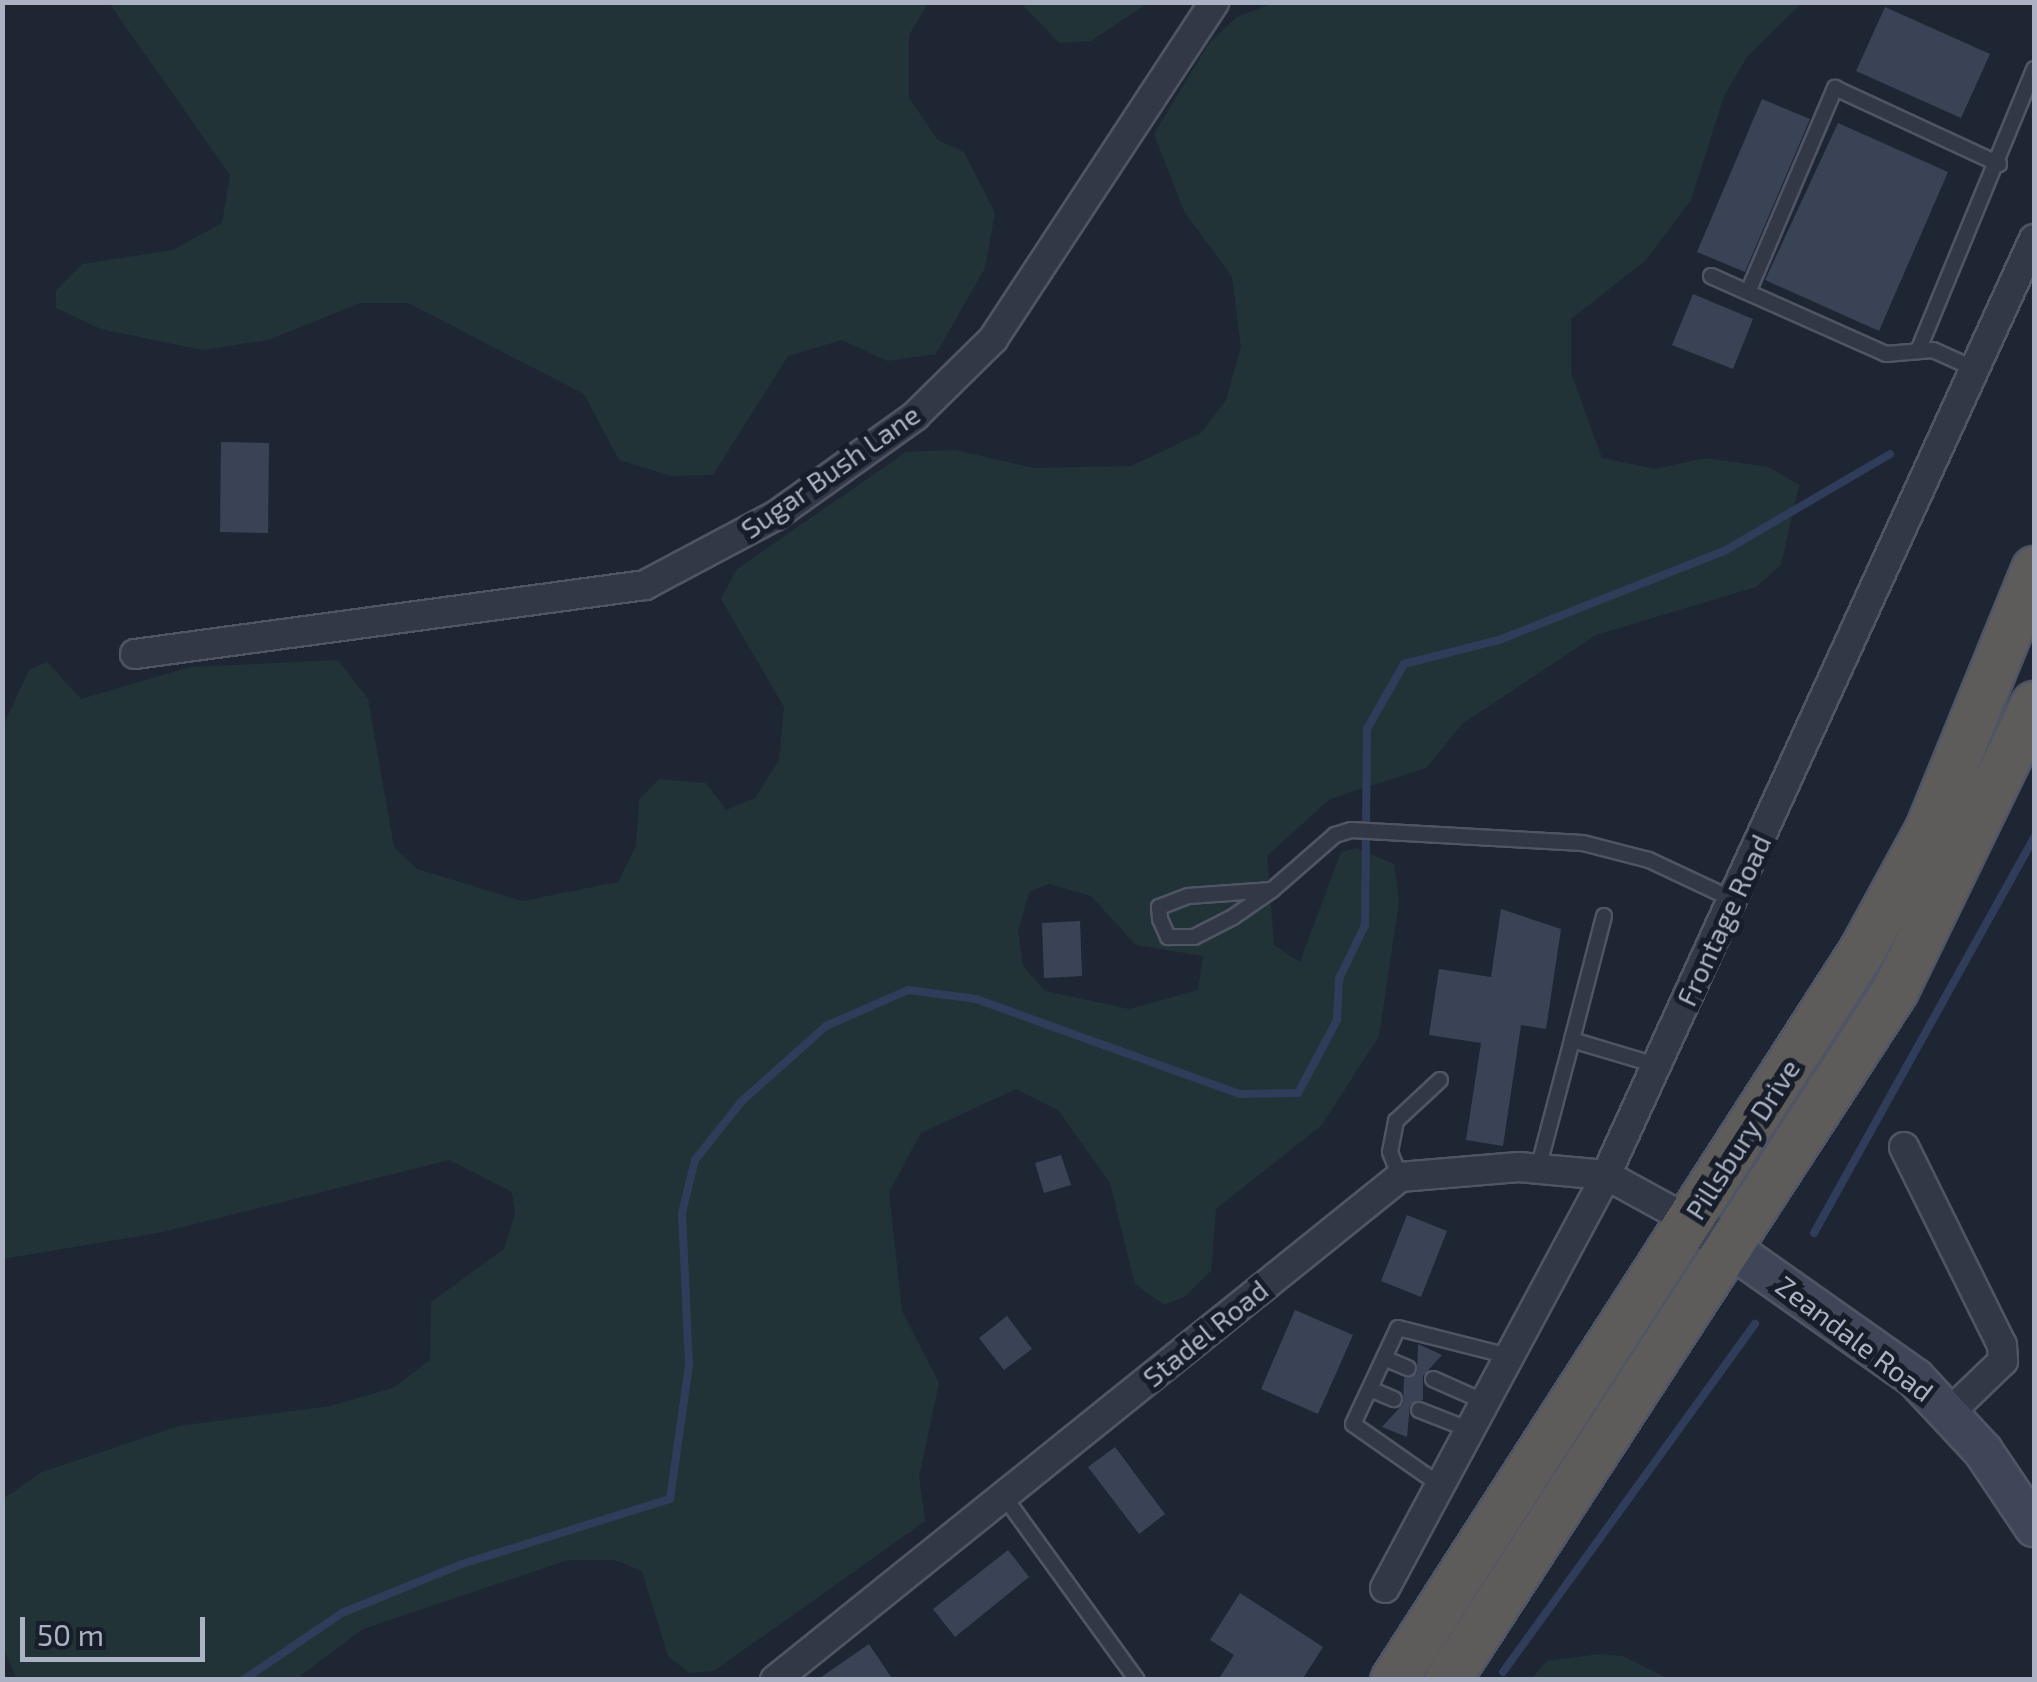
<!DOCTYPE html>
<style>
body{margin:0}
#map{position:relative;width:2037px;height:1682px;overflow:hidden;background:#1e2634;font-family:"Exo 2",sans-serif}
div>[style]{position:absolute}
.green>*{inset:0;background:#213337}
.stream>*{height:8px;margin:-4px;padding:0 4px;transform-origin:4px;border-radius:4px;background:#303d5a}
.building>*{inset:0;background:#3a4356}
.roads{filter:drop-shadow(2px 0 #4f5564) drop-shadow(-2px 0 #4f5564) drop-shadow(0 2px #4f5564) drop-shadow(0 -2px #4f5564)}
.service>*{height:14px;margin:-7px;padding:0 7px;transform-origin:7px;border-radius:7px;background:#323845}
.minor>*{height:28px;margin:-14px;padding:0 14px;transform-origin:14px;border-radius:14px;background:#323845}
.secondary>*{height:38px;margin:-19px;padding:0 19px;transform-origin:19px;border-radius:19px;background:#3f4658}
.trunk>*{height:45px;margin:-22.5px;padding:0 22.5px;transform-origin:22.5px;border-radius:22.5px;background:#5d5c5a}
span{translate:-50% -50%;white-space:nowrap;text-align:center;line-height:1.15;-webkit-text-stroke:10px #171d29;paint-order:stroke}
.street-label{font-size:28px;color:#abb2c3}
.frame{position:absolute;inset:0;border:5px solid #abb2c3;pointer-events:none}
.scale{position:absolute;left:20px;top:1617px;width:185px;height:45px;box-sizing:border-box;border:5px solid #abb2c3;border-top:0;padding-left:12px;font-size:30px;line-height:35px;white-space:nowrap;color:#abb2c3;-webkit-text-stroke:8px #171d29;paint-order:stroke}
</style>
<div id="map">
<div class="green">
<div style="clip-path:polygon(evenodd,1276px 2px,1802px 3px,1747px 57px,1724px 96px,1691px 200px,1646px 260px,1571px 319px,1571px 373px,1602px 458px,1655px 469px,1705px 458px,1769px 467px,1799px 485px,1781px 565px,1756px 587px,1596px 635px,1462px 724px,1426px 768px,1330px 799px,1267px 856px,1274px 945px,1300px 962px,1341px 852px,1356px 848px,1394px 864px,1399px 901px,1379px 1036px,1322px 1125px,1216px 1209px,1211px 1271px,1184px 1297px,1164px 1305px,1135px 1284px,1110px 1183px,1059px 1111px,1016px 1089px,921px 1133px,889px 1192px,902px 1311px,939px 1383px,919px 1477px,925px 1521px,714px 1671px,689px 1673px,668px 1656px,642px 1571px,615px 1560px,568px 1560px,363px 1629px,296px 1679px,17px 1679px,3px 1648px,3px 1499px,42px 1472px,179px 1426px,330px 1406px,393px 1388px,430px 1360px,431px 1302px,504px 1249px,515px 1214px,512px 1192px,449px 1160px,163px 1232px,3px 1259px,2px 729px,29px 670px,47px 662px,81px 699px,190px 667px,338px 660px,368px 699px,394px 847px,417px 869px,522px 901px,618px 882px,636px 846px,639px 800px,659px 779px,706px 783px,726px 810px,755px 798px,779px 760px,784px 707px,721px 599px,737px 569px,906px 452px,955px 450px,1034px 468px,1131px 466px,1201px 433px,1226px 400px,1241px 347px,1232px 277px,1184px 211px,1154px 134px,1209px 43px,1237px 17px,1276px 2px,1049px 884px,1091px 896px,1136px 945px,1203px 956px,1198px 990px,1129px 1009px,1045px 991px,1023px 966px,1018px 932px,1029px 892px,1049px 884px)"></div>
<div style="clip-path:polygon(109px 3px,928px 3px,909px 35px,909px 98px,938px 140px,964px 152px,995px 213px,985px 268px,936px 354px,887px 361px,842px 340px,788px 356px,713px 475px,671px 476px,619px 460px,584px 394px,408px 303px,360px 303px,268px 340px,202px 350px,101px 329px,56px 308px,56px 290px,82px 264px,173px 250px,222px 223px,230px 175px)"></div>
<div style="clip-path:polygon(1021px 3px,1148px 3px,1091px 41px,1059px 43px)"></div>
<div style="clip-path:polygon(1599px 1654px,1623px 1656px,1669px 1679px,1533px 1677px,1547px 1661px)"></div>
</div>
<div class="stream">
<div style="left:1814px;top:1233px;width:453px;rotate:-60.9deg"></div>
<div style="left:1503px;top:1672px;width:430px;rotate:-54.1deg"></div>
<div style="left:243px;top:1680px;width:120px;rotate:-34.1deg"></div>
<div style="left:342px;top:1613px;width:130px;rotate:-22.2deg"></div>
<div style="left:462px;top:1564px;width:218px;rotate:-17.4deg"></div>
<div style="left:670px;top:1499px;width:134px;rotate:-81.9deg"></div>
<div style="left:689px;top:1366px;width:153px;rotate:-92.6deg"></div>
<div style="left:682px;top:1213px;width:55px;rotate:-76.2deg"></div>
<div style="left:695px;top:1160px;width:75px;rotate:-51.5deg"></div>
<div style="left:742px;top:1101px;width:113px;rotate:-41.8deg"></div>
<div style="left:826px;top:1026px;width:90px;rotate:-23.7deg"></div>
<div style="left:908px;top:990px;width:69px;rotate:7.5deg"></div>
<div style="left:976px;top:999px;width:281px;rotate:19.8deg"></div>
<div style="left:1240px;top:1094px;width:58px;rotate:-1deg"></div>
<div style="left:1298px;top:1093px;width:83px;rotate:-61.9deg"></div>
<div style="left:1337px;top:1020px;width:41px;rotate:-87.2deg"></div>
<div style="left:1339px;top:979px;width:60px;rotate:-64.3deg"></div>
<div style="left:1365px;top:925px;width:196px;rotate:-89.4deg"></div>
<div style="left:1367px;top:729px;width:75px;rotate:-60.4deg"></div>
<div style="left:1404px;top:664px;width:98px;rotate:-14.2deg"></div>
<div style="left:1499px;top:640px;width:244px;rotate:-21.6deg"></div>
<div style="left:1726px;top:550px;width:190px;rotate:-30.3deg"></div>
</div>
<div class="building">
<div style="clip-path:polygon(1885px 7px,1990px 54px,1961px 118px,1856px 71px)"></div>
<div style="clip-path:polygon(1762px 99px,1810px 119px,1745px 272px,1697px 252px)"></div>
<div style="clip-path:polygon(1838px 123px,1948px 172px,1879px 331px,1765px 280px)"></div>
<div style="clip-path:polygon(1693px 294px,1753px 319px,1733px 369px,1672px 345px)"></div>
<div style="clip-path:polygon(221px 442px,269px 443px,268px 533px,220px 532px)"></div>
<div style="clip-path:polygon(1501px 909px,1561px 929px,1546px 1029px,1521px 1025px,1503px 1146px,1466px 1140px,1481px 1043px,1429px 1035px,1439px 969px,1491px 977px)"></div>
<div style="clip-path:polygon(1080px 921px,1082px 976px,1044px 978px,1042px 923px)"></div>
<div style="clip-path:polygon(1061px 1155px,1071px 1185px,1044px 1193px,1035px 1163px)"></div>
<div style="clip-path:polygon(1407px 1215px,1447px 1231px,1421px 1297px,1381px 1281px)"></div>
<div style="clip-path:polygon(1295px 1310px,1353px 1335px,1318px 1414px,1261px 1389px)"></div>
<div style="clip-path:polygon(1007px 1316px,1032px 1349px,1004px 1370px,979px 1338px)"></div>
<div style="clip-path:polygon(1418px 1344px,1442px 1355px,1423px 1376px,1423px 1400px,1410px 1405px,1407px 1437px,1382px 1427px,1403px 1404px,1404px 1378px,1417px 1373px)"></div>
<div style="clip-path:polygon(1115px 1447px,1165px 1514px,1139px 1534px,1088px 1467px)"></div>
<div style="clip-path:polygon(1008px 1550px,1029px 1577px,955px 1637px,933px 1609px)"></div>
<div style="clip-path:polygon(1240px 1593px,1323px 1647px,1302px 1680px,1218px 1680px,1234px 1655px,1210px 1640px)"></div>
<div style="clip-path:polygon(869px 1644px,893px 1680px,817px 1680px)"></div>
</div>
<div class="roads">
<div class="service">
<div style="left:1711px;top:276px;width:192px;rotate:24deg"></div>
<div style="left:1886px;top:354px;width:47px;rotate:-4.9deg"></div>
<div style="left:1933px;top:350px;width:46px;rotate:24.3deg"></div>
<div style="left:1748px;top:292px;width:222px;rotate:-66.9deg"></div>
<div style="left:1835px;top:88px;width:181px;rotate:24.9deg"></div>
<div style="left:1918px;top:351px;width:305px;rotate:-67.6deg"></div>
<div style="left:1272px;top:890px;width:84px;rotate:175.9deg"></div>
<div style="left:1188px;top:896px;width:31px;rotate:159deg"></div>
<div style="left:1159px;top:907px;width:12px;rotate:85deg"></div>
<div style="left:1160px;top:919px;width:20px;rotate:66deg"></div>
<div style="left:1168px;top:937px;width:26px"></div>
<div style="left:1194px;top:937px;width:44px;rotate:-27.1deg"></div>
<div style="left:1233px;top:917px;width:47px;rotate:-34.7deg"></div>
<div style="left:1272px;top:890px;width:84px;rotate:-41.1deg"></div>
<div style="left:1335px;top:835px;width:17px;rotate:-17deg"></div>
<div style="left:1351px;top:830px;width:232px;rotate:3.2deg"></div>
<div style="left:1583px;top:843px;width:68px;rotate:14.4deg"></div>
<div style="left:1649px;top:860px;width:92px;rotate:25.2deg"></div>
<div style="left:1604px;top:916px;width:128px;rotate:104.5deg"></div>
<div style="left:1572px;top:1040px;width:88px;rotate:16.6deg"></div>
<div style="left:1538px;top:1169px;width:133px;rotate:-75.2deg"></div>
<div style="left:1400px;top:1177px;width:27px;rotate:-112deg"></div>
<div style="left:1390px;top:1152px;width:32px;rotate:-79deg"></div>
<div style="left:1396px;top:1121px;width:60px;rotate:-43deg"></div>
<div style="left:1384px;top:1358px;width:26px;rotate:23deg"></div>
<div style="left:1433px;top:1379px;width:57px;rotate:23.9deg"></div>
<div style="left:1370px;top:1389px;width:26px;rotate:23deg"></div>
<div style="left:1419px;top:1410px;width:55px;rotate:21.4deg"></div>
<div style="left:1440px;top:1485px;width:106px;rotate:-145deg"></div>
<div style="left:1353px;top:1424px;width:106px;rotate:-64.9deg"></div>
<div style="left:1398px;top:1328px;width:114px;rotate:14.2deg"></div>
<div style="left:1003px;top:1495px;width:228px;rotate:54.1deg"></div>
</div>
<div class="minor">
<div style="left:135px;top:654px;width:515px;rotate:-7.7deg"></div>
<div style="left:645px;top:585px;width:147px;rotate:-28deg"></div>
<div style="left:775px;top:516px;width:172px;rotate:-35.5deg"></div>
<div style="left:915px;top:416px;width:110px;rotate:-44.6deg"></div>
<div style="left:993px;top:339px;width:403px;rotate:-56.7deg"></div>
<div style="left:1904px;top:1147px;width:221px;rotate:63.7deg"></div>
<div style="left:2002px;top:1345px;width:16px;rotate:86deg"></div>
<div style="left:2003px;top:1361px;width:74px;rotate:136.1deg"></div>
<div style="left:1385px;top:1588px;width:468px;rotate:-61.8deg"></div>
<div style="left:1606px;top:1175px;width:1029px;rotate:-65.43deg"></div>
<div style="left:775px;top:1680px;width:802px;rotate:-38.83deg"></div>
<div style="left:1400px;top:1177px;width:119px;rotate:-4.8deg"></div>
<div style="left:1519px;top:1167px;width:87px;rotate:5.3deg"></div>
<div style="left:1606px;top:1175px;width:96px;rotate:28.7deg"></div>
</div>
<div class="secondary">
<div style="left:1705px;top:1230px;width:257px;rotate:35.2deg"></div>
<div style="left:1915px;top:1378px;width:100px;rotate:47deg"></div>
<div style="left:1983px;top:1451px;width:92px;rotate:56.1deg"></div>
</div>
<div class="trunk">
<div style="left:1393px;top:1680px;width:868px;rotate:-57.28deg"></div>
<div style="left:1862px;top:950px;width:138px;rotate:-61.4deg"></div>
<div style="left:1928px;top:829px;width:281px;rotate:-67.8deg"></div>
<div style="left:1447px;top:1680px;width:823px;rotate:-57.01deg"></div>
<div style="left:1895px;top:990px;width:318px;rotate:-64.1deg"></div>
</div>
</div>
<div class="street-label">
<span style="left:830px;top:471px;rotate:-35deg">Sugar Bush Lane</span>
<span style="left:1723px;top:920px;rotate:-65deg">Frontage Road</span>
<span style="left:1742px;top:1139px;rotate:-57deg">Pillsbury Drive</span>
<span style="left:1205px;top:1333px;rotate:-39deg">Stadel Road</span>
<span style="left:1855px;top:1338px;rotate:37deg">Zeandale Road</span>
</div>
<div class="frame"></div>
<div class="scale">50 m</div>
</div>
